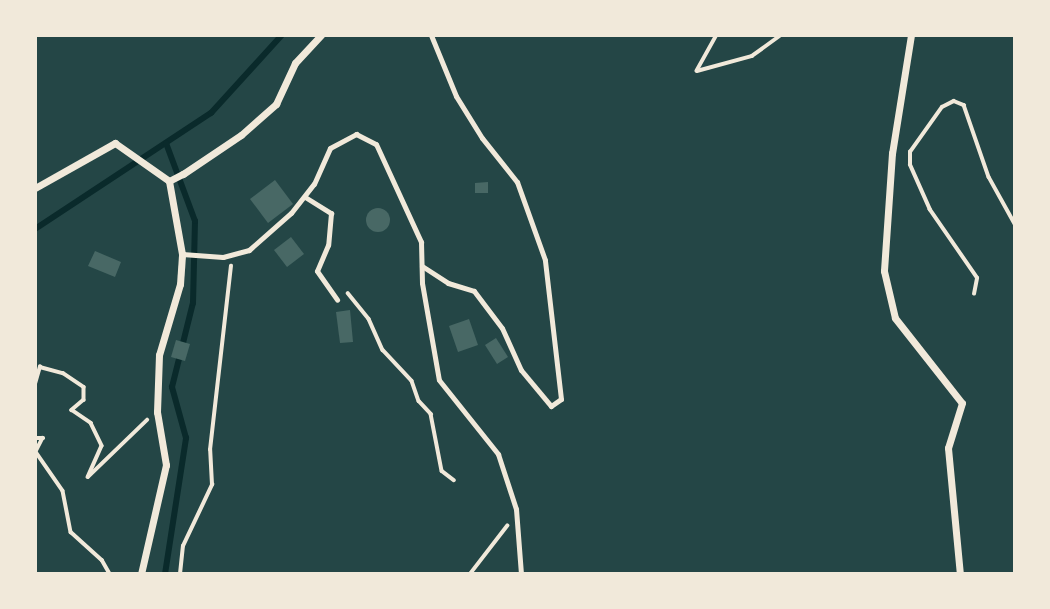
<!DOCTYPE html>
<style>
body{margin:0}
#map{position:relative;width:1050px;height:609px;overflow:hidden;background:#0f3d3e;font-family:"Space Grotesk",sans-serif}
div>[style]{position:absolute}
.green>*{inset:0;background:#244646}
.stream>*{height:6px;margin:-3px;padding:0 3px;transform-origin:3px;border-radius:3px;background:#0a2a2b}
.building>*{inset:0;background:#486865}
.round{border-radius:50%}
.path>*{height:3.5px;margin:-1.75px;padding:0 1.75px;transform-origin:1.75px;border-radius:1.75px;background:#f1e9da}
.service>*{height:5px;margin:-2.5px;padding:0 2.5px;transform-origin:2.5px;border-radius:2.5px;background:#f1e9da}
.minor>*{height:7px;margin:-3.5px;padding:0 3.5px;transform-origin:3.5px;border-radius:3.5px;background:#f1e9da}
span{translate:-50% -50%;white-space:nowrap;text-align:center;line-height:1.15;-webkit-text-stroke:5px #f1e9da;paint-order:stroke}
.frame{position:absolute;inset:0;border:37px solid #f1e9da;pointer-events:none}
</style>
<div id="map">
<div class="green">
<div style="clip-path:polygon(35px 35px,1015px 35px,1015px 574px,35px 574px)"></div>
</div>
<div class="stream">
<div style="left:35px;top:229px;width:211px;rotate:-33.4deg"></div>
<div style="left:211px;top:113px;width:105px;rotate:-47.7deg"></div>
<div style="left:165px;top:574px;width:138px;rotate:-81.2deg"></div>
<div style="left:186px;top:438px;width:53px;rotate:-105.4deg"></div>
<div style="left:172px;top:387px;width:87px;rotate:-76deg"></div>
<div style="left:193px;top:303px;width:82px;rotate:-88.6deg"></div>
<div style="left:195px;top:221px;width:83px;rotate:-110.4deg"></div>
</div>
<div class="building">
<div style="clip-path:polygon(275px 180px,293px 204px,268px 223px,250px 199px)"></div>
<div style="clip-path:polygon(488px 182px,488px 193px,475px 193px,475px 183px)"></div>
<div class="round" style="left:366px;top:208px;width:24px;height:24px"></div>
<div style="clip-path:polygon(291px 237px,304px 254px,287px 267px,274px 250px)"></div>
<div style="clip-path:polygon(95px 251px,121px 262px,115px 277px,88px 266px)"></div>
<div style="clip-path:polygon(350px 310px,353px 342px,340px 343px,336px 312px)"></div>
<div style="clip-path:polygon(469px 319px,478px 345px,458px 352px,449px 326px)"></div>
<div style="clip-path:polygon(496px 338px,508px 357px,497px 364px,485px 345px)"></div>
<div style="clip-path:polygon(176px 340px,190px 344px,185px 361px,171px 357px)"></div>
</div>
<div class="path">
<div style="left:717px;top:35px;width:41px;rotate:119.1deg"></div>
<div style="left:697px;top:71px;width:57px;rotate:-15.3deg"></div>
<div style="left:752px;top:56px;width:36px;rotate:-36deg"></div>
<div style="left:348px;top:293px;width:33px;rotate:51deg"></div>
<div style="left:369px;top:319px;width:34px;rotate:66deg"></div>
<div style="left:383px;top:350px;width:42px;rotate:46.9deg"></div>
<div style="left:412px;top:381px;width:21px;rotate:71deg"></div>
<div style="left:419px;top:401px;width:18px;rotate:47deg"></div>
<div style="left:431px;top:414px;width:58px;rotate:79.1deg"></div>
<div style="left:442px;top:471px;width:15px;rotate:37deg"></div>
<div style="left:974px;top:294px;width:16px;rotate:-79deg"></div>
<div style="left:977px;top:278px;width:83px;rotate:-124.7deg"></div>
<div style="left:930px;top:210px;width:49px;rotate:-114deg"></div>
<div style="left:910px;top:165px;width:13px;rotate:-90deg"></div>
<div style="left:910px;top:152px;width:55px;rotate:-54.6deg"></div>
<div style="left:942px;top:107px;width:13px;rotate:-27deg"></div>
<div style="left:954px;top:101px;width:11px;rotate:22deg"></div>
<div style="left:964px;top:105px;width:76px;rotate:70.9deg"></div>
<div style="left:989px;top:177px;width:54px;rotate:61deg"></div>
<div style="left:35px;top:384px;width:18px;rotate:-74deg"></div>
<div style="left:40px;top:367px;width:24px;rotate:15deg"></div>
<div style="left:63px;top:373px;width:25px;rotate:34deg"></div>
<div style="left:84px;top:387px;width:13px;rotate:90deg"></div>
<div style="left:84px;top:400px;width:16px;rotate:140deg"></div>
<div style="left:72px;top:410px;width:23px;rotate:34deg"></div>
<div style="left:91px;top:423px;width:25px;rotate:64deg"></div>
<div style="left:102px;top:446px;width:34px;rotate:114deg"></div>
<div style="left:88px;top:477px;width:82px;rotate:-44deg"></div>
<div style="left:35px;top:438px;width:8px"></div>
<div style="left:43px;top:438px;width:16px;rotate:117deg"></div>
<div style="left:36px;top:452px;width:47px;rotate:55.3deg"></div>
<div style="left:63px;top:491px;width:42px;rotate:79deg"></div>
<div style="left:71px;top:532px;width:42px;rotate:42.1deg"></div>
<div style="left:102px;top:560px;width:16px;rotate:60deg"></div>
<div style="left:180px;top:574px;width:28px;rotate:-84deg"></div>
<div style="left:183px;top:546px;width:68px;rotate:-64.6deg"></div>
<div style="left:212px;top:485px;width:35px;rotate:-93deg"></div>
<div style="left:210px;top:450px;width:185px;rotate:-83.5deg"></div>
<div style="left:470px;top:574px;width:61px;rotate:-52.4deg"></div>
</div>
<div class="service">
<div style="left:305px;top:197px;width:31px;rotate:32deg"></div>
<div style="left:331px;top:213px;width:32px;rotate:95deg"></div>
<div style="left:328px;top:245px;width:28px;rotate:113deg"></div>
<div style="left:317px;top:271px;width:35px;rotate:55deg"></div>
<div style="left:182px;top:254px;width:41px;rotate:4.2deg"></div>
<div style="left:223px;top:257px;width:27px;rotate:-15deg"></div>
<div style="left:249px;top:250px;width:56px;rotate:-41.4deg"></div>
<div style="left:291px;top:213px;width:37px;rotate:-52deg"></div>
<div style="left:314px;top:184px;width:39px;rotate:-66deg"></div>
<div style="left:330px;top:148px;width:30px;rotate:-28deg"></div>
<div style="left:356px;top:134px;width:22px;rotate:27deg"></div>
<div style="left:376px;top:144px;width:108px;rotate:65.3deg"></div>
<div style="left:421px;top:242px;width:41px;rotate:88.6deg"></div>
<div style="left:422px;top:283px;width:98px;rotate:80.1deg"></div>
<div style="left:439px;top:380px;width:95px;rotate:51.4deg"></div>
<div style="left:498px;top:454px;width:58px;rotate:71.9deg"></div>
<div style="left:516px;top:509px;width:65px;rotate:85.6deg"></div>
<div style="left:422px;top:266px;width:31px;rotate:33deg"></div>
<div style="left:448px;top:283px;width:27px;rotate:17deg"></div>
<div style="left:474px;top:291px;width:46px;rotate:52.9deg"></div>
<div style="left:502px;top:328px;width:46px;rotate:65.7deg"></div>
<div style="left:521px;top:370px;width:47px;rotate:50.2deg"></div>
<div style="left:551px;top:406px;width:12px;rotate:-35deg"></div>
<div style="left:561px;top:399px;width:140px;rotate:-96.6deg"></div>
<div style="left:545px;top:260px;width:83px;rotate:-109.7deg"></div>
<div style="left:517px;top:182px;width:56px;rotate:-128.5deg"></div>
<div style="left:482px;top:138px;width:49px;rotate:-121.8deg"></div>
<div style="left:456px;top:96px;width:66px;rotate:-112.3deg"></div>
</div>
<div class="minor">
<div style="left:911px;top:35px;width:120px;rotate:99.1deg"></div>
<div style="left:892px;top:153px;width:118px;rotate:93.9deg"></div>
<div style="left:884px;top:271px;width:48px;rotate:76.8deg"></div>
<div style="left:895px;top:318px;width:108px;rotate:51.8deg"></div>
<div style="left:962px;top:403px;width:47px;rotate:107.3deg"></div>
<div style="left:948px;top:448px;width:127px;rotate:84.6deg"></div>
<div style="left:35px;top:188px;width:92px;rotate:-29.4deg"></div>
<div style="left:115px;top:143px;width:66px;rotate:35.1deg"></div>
<div style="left:169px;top:181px;width:16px;rotate:-27deg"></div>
<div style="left:183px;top:174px;width:70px;rotate:-33.9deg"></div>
<div style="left:241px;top:135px;width:47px;rotate:-41.5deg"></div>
<div style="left:276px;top:104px;width:45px;rotate:-65.1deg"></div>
<div style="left:295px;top:63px;width:38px;rotate:-47deg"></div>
<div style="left:141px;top:574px;width:112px;rotate:-77.1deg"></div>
<div style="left:166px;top:465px;width:54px;rotate:-99.6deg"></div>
<div style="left:157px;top:412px;width:57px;rotate:-88deg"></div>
<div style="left:159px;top:355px;width:74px;rotate:-73.5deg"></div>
<div style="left:180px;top:284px;width:30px;rotate:-86deg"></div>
<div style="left:182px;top:254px;width:74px;rotate:-100.1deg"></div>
</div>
<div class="frame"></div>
</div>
